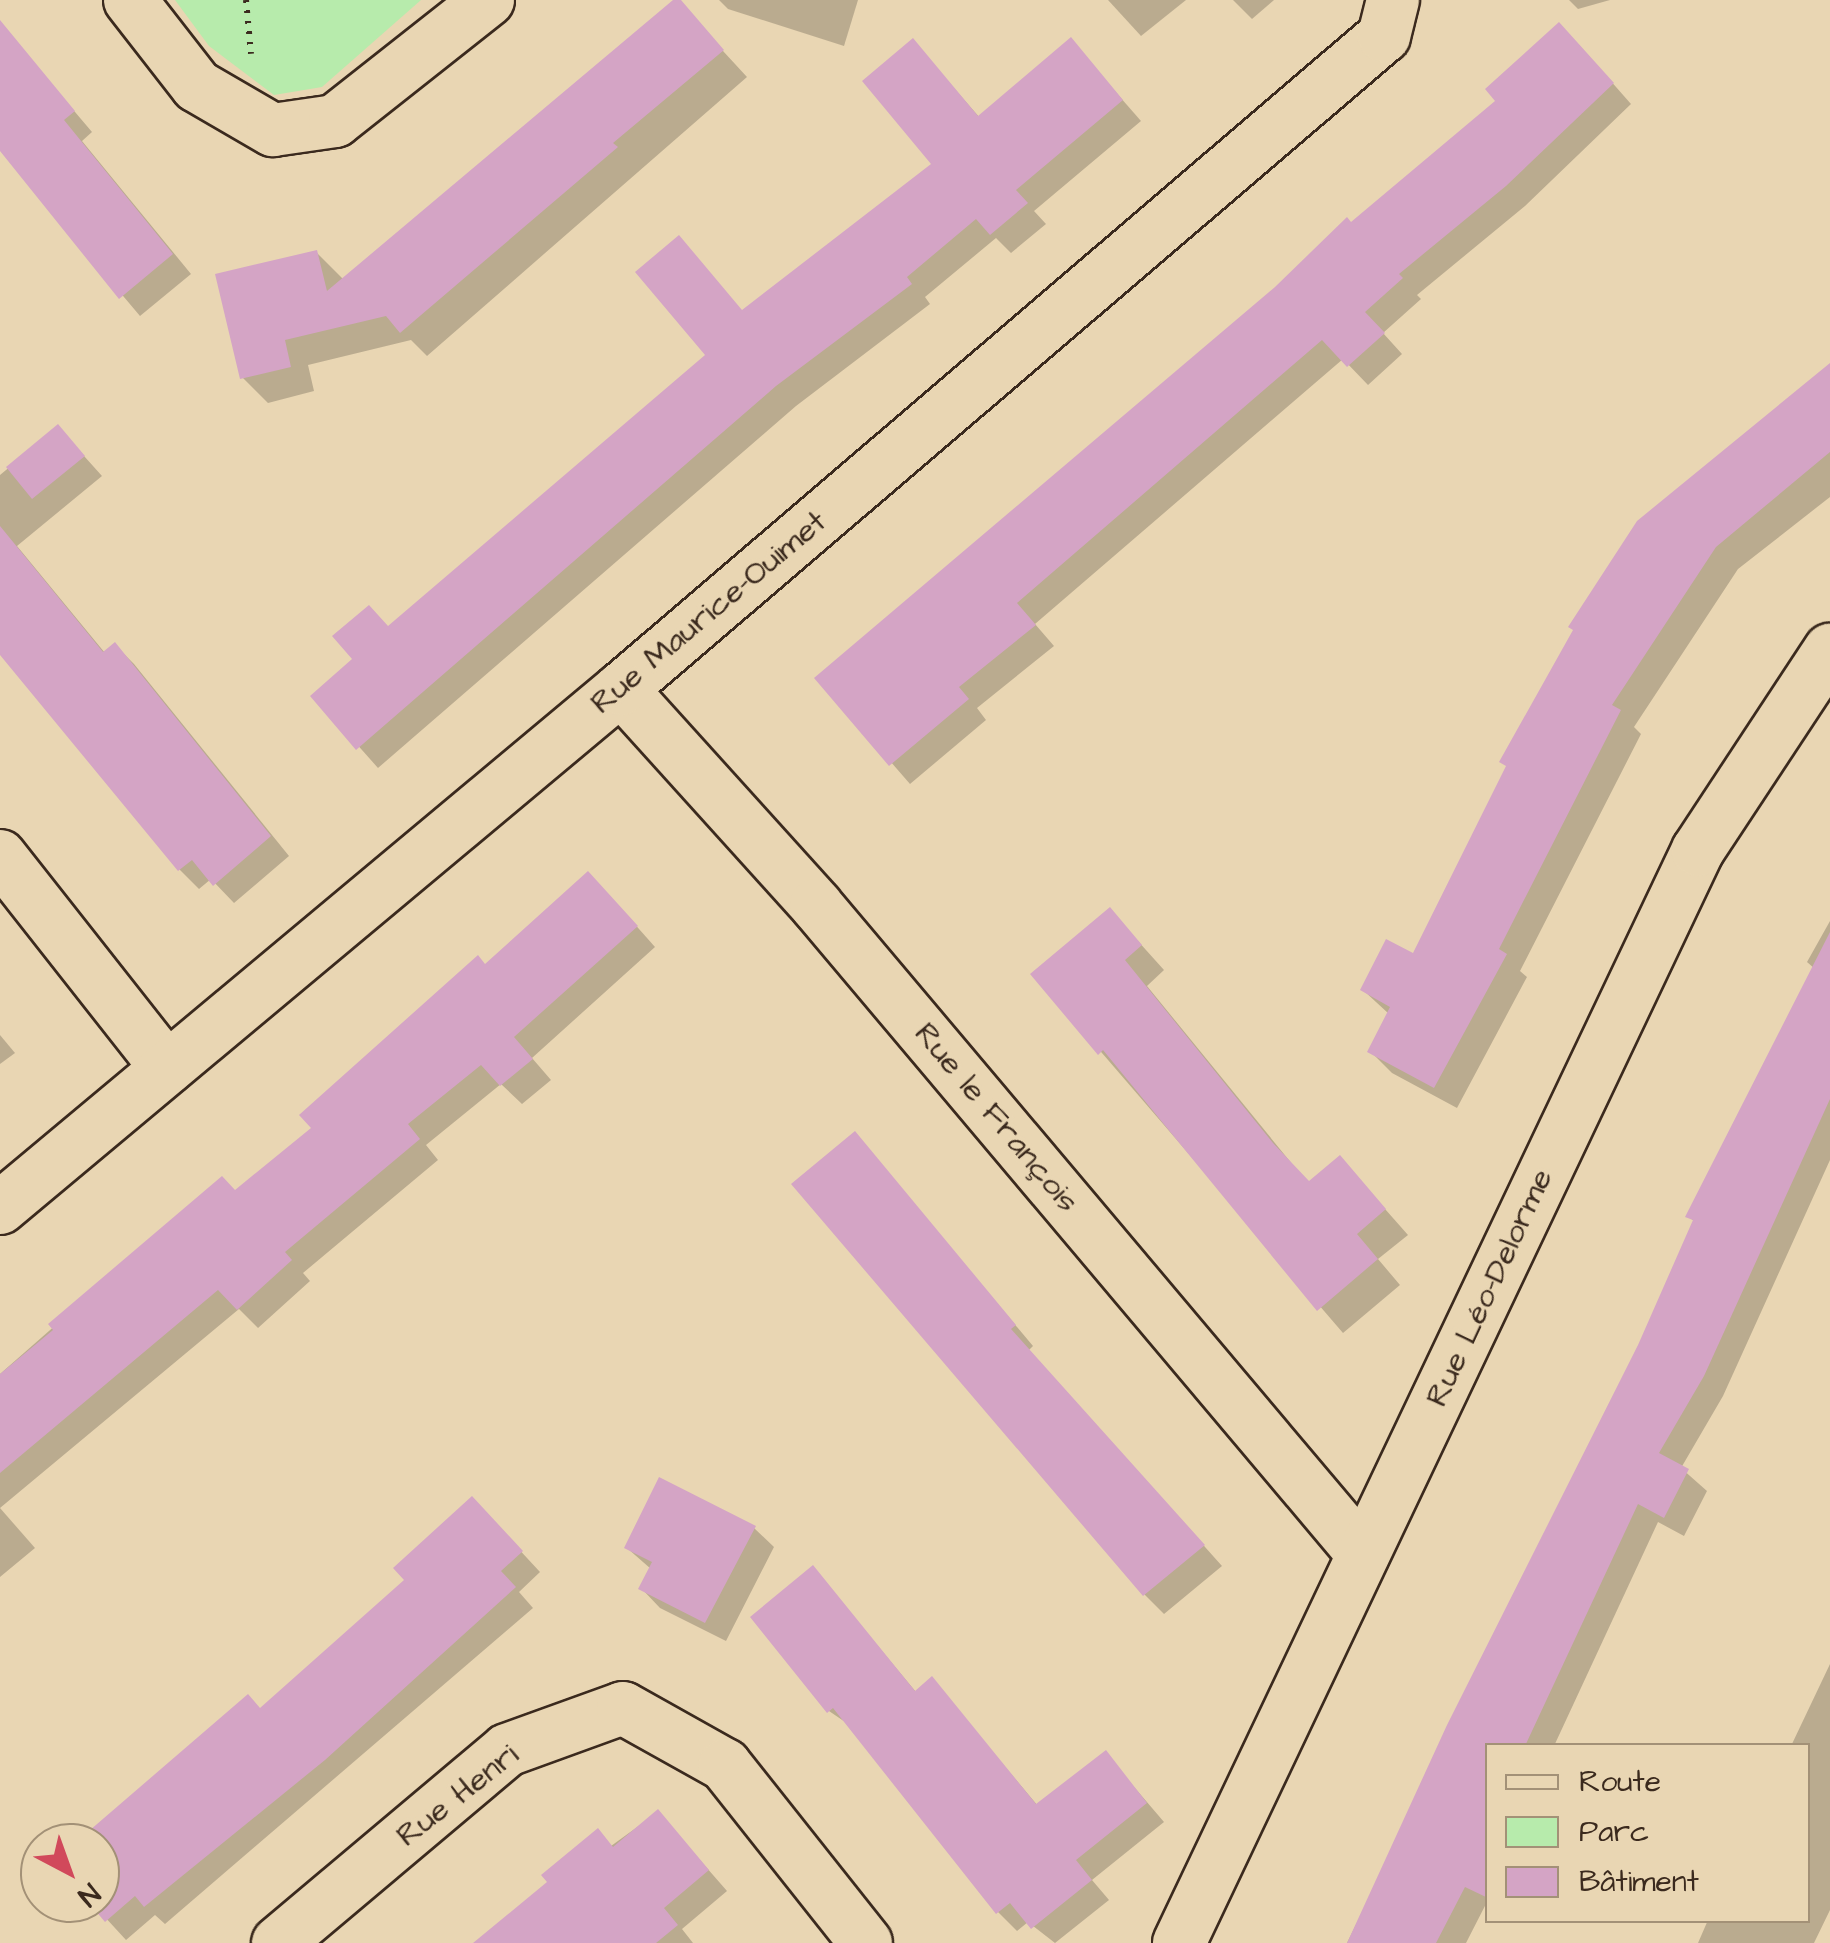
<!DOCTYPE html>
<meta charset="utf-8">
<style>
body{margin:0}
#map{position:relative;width:1830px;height:1943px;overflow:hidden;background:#e9d6b3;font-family:"Architects Daughter",sans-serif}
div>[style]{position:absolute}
.green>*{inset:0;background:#b7ebac}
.shadow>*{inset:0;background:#0003}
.building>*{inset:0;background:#d4a4c5}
.path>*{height:6px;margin-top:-3px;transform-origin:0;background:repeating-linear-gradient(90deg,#3b2a1e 0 2.5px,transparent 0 10.5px)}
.roads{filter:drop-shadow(2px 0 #3b2a1e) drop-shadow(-2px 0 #3b2a1e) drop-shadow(0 2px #3b2a1e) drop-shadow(0 -2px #3b2a1e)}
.minor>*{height:52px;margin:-26px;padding:0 26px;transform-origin:26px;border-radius:26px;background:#e9d6b3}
span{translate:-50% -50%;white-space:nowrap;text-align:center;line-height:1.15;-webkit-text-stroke:8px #e9d6b3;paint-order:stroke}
.street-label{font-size:32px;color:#3b2a1e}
.legend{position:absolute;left:1485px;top:1743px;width:325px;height:180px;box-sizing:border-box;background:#e9d6b3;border:2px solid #a39177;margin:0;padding:12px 18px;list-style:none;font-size:30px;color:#3b2a1e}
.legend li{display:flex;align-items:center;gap:20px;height:50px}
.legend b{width:50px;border:2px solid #a39177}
.north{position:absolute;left:20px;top:1823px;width:100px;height:100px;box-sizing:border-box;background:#e9d6b3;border:2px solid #a39177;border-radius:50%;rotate:139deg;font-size:28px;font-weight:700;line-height:40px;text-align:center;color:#3b2a1e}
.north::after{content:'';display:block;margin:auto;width:35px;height:45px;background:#d1495b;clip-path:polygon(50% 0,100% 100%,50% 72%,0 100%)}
</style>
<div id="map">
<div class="green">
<div style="clip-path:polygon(175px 0,421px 0,322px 87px,274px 95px,209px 46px)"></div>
</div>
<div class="shadow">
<div style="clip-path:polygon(676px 0,747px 77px,427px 356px,411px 340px,308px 365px,314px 391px,268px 403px,242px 377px,317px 253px,344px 280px)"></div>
<div style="clip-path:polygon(719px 0,858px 0,844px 46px,728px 9px)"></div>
<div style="clip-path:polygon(1108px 0,1186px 0,1141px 36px)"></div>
<div style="clip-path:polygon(1233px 0,1274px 0,1252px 19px)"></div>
<div style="clip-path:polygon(1569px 0,1610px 0,1578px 9px)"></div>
<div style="clip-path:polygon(8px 33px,92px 132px,82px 141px,191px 274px,140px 316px,0 150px,0 39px)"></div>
<div style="clip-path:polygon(913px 41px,980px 118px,1071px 41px,1141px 121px,1034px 211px,1046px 224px,1011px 253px,996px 238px,925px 297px,930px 304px,796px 406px,378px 768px,314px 696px,709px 355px,743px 312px,934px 165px)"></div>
<div style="clip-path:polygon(1579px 45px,1631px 104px,1525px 206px,1417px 295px,1421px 299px,1383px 333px,1402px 354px,1368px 385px,1343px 359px,1035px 624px,1054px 646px,977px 708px,986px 720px,910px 784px,818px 678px,1351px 225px)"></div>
<div style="clip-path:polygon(1830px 364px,1830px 497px,1738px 569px,1634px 727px,1641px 734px,1520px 971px,1527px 977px,1457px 1108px,1392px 1073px,1370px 1051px,1389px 1014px,1363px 990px,1414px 956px)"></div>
<div style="clip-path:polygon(58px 427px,102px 476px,17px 546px,105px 653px,115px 645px,134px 664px,289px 856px,234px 903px,211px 879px,199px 889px,180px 870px,0 644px,0 475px)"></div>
<div style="clip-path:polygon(608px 894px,655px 947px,532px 1058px,551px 1080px,522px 1104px,501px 1084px,426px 1145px,438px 1160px,303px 1273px,310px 1281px,258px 1328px,239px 1309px,0 1508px,35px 1548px,0 1577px,0 1374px,222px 1179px,236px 1193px,315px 1128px,486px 966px)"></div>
<div style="clip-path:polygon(1110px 910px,1164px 970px,1147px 986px,1297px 1170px,1309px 1184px,1340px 1158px,1408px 1235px,1378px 1259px,1400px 1285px,1343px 1333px,1034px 974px)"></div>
<div style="clip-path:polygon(1830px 921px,1830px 1160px,1723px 1396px,1681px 1468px,1707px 1491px,1684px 1536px,1658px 1522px,1554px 1746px,1488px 1746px,1488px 1900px,1466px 1943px,1347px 1943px,1640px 1346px,1695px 1222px,1688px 1216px,1815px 969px,1807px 962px)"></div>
<div style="clip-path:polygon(0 1035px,15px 1053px,0 1064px)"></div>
<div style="clip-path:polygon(855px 1134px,1033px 1346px,1029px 1350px,1222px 1566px,1164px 1614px,1145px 1595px)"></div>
<div style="clip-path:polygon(491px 1519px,540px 1572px,519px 1592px,533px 1608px,165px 1924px,155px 1915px,126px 1940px,92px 1903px,100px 1903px,100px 1843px,78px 1843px,261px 1711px)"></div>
<div style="clip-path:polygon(754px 1528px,774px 1547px,726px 1641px,660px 1608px,641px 1588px,651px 1569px,627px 1548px)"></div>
<div style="clip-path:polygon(813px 1568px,916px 1692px,932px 1680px,1038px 1806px,1105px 1753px,1164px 1822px,1092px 1880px,1109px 1900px,1055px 1943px,1028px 1922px,1017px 1931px,998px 1912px,851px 1726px,829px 1711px)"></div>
<div style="clip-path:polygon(1830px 1664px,1830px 1910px,1814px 1943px,1698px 1943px,1708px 1920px,1808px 1920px,1808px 1746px,1791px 1746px)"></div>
<div style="clip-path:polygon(658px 1812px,727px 1891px,682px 1929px,693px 1943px,477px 1943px)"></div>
</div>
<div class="building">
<div style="clip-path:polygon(673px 0,681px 0,724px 50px,613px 143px,618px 147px,400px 333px,386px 316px,285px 340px,291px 367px,240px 379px,215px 274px,317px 250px,327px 291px)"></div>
<div style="clip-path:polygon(0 20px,75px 111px,64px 120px,173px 254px,119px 299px,0 151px)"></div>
<div style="clip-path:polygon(1559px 22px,1614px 83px,1506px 186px,1399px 274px,1403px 278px,1365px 312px,1385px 333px,1347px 367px,1322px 340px,1017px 603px,1036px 625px,959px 687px,969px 699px,889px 766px,814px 678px,1275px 287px,1347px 217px,1351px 222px,1495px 101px,1485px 89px)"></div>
<div style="clip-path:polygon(1071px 37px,1123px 100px,1016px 190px,1028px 203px,990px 235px,976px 219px,907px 277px,912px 284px,776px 386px,356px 750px,310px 696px,352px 659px,332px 636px,369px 605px,388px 626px,705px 355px,635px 272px,679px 235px,742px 310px,931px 164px,862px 81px,913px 38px,978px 116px)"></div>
<div style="clip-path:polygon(1830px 363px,1830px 452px,1716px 547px,1612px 705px,1621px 710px,1499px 949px,1507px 954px,1434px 1088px,1367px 1052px,1390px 1007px,1360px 990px,1386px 939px,1413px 953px,1506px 766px,1499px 762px,1573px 630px,1568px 627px,1637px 521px)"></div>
<div style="clip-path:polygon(58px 424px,85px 456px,32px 499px,6px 467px)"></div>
<div style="clip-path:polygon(0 526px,103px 652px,115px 642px,271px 836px,213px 886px,192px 860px,178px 871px,0 655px)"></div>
<div style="clip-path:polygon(588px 871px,638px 926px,514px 1037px,533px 1059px,500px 1086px,481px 1065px,408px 1124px,420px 1139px,285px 1252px,292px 1260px,237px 1310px,218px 1290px,0 1473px,0 1374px,53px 1330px,48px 1324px,222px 1176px,235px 1190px,311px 1128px,299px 1115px,478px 955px,485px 964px)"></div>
<div style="clip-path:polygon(1110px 907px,1142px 945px,1125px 960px,1273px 1143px,1309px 1181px,1340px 1155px,1386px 1209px,1357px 1234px,1378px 1259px,1317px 1311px,1103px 1050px,1098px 1055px,1030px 974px)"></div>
<div style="clip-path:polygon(1830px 932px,1830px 1099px,1704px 1376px,1659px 1453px,1689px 1469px,1664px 1518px,1638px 1504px,1525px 1746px,1488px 1746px,1488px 1898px,1465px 1887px,1436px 1943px,1347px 1943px,1447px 1725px,1638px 1345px,1693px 1220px,1685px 1217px)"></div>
<div style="clip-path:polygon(855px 1131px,1016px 1325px,1011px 1329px,1205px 1545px,1143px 1596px,791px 1184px)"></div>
<div style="clip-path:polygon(659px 1477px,756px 1526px,705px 1623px,638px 1589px,652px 1562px,624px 1548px)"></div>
<div style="clip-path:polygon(472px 1496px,523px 1551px,501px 1571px,516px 1587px,325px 1760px,144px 1907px,135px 1896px,105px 1922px,89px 1903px,100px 1903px,100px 1843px,75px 1843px,248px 1694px,260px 1708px,404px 1580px,393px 1568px)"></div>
<div style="clip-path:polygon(813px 1565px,915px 1691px,932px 1676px,1036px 1804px,1106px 1750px,1147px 1803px,1076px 1860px,1092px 1880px,1031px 1929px,1010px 1903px,996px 1914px,833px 1708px,827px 1713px,750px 1617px)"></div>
<div style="clip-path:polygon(658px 1809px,709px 1870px,664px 1908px,678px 1925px,656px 1943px,473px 1943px,547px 1882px,541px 1875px,598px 1828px,613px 1847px)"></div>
</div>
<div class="path">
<div style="left:246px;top:0;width:54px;rotate:84.7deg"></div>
</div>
<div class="roads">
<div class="minor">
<div style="left:130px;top:0;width:109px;rotate:52.1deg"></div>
<div style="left:197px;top:86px;width:88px;rotate:30.1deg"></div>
<div style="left:273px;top:130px;width:63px;rotate:-8.3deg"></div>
<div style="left:335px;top:121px;width:195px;rotate:-38.3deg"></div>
<div style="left:621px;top:689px;width:291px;rotate:47.9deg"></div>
<div style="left:816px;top:905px;width:849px;rotate:49.87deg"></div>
<div style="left:0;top:856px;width:270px;rotate:51.8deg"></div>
<div style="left:0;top:1208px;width:809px;rotate:-39.89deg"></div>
<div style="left:621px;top:689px;width:1004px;rotate:-40.56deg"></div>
<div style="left:1384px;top:36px;width:37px;rotate:-76deg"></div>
<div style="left:278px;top:1943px;width:299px;rotate:-40.1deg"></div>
<div style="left:507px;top:1750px;width:123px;rotate:-19.9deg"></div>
<div style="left:623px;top:1708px;width:117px;rotate:29.2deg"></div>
<div style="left:725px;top:1765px;width:227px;rotate:51.6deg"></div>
<div style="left:1179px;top:1943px;width:1210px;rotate:-64.6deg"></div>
<div style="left:1698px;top:850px;width:240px;rotate:-56.6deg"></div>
</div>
</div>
<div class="street-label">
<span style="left:709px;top:613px;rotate:-40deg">Rue Maurice-Ouimet</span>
<span style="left:996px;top:1118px;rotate:50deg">Rue le François</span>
<span style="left:1490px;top:1288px;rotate:-65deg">Rue Léo-Delorme</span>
<span style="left:458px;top:1796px;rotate:-38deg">Rue Henri</span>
</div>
<ul class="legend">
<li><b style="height:12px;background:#e9d6b3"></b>Route</li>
<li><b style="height:28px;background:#b7ebac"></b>Parc</li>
<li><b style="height:28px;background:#d4a4c5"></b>Bâtiment</li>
</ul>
<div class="north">N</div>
</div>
